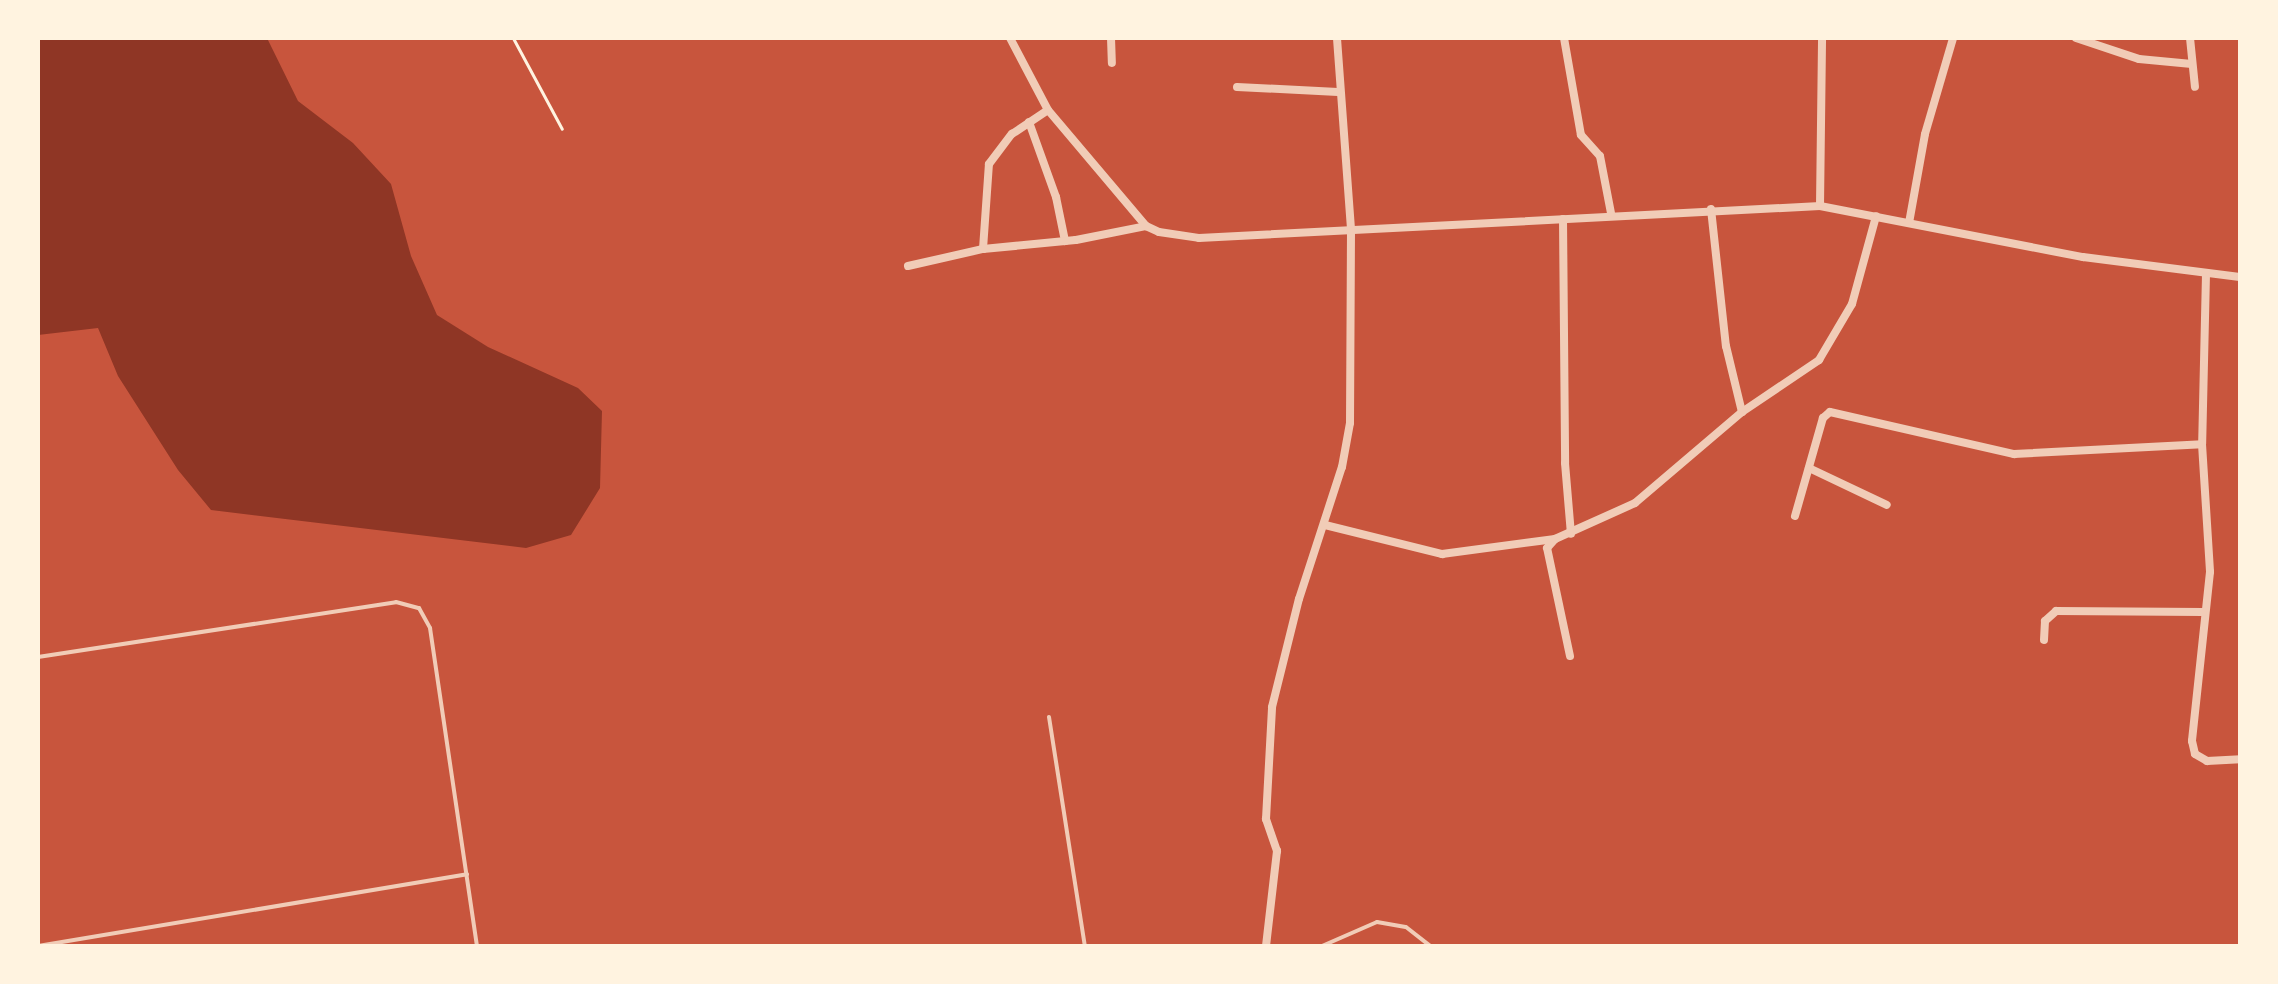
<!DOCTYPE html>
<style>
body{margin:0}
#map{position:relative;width:2278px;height:984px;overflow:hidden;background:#c8553d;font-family:Barlow,sans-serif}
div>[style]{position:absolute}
.water>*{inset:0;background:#8f3625}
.path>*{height:3px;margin:-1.5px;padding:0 1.5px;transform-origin:1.5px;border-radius:1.5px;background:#fff3e0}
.service>*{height:4px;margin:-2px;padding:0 2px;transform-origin:2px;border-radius:2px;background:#f1ccb7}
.minor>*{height:8px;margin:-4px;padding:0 4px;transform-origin:4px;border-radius:4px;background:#f1ccb7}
span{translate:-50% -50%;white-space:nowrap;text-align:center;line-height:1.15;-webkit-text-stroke:6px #fff3e0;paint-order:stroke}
.frame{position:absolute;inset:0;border:40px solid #fff3e0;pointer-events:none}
</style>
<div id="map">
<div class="water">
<div style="clip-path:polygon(38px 38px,267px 38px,298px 101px,353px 143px,391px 184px,411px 256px,437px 315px,488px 347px,578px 388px,602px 411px,600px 488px,571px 535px,526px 548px,211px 510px,178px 470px,118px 376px,98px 328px,38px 335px)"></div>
</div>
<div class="path">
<div style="left:513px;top:38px;width:103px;rotate:61.7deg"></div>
</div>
<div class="service">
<div style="left:38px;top:657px;width:362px;rotate:-8.7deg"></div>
<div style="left:396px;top:602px;width:24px;rotate:15deg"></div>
<div style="left:419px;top:608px;width:23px;rotate:61deg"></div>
<div style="left:430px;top:628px;width:321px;rotate:81.6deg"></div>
<div style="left:1049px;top:717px;width:232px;rotate:81.1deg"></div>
<div style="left:38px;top:946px;width:435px;rotate:-9.5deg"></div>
<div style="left:1322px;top:946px;width:60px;rotate:-23.6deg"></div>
<div style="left:1377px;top:922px;width:29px;rotate:10deg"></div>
<div style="left:1406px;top:927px;width:31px;rotate:38deg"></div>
</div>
<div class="minor">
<div style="left:1010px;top:38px;width:81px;rotate:62.2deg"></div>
<div style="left:1048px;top:110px;width:152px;rotate:49.8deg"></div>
<div style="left:1146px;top:226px;width:14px;rotate:25deg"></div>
<div style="left:1159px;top:232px;width:40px;rotate:8.5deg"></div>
<div style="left:1199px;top:238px;width:622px;rotate:-2.95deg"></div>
<div style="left:1820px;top:206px;width:268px;rotate:11deg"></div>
<div style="left:2083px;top:257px;width:158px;rotate:7.3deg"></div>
<div style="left:1111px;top:38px;width:25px;rotate:88deg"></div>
<div style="left:1564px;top:38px;width:98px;rotate:80.1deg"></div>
<div style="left:1581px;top:135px;width:28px;rotate:48deg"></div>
<div style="left:1600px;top:156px;width:58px;rotate:79.1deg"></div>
<div style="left:2076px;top:38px;width:66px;rotate:18.4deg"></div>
<div style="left:2139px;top:59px;width:53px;rotate:5.4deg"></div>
<div style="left:2190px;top:38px;width:49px;rotate:84.2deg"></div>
<div style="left:1237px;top:87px;width:101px;rotate:2.8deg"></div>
<div style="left:1029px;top:122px;width:80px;rotate:70.2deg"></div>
<div style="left:1056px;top:197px;width:45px;rotate:78.4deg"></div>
<div style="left:1820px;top:206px;width:168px;rotate:-89.3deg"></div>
<div style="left:1711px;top:209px;width:138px;rotate:83.8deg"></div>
<div style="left:1726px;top:346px;width:68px;rotate:76.4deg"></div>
<div style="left:1563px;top:219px;width:244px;rotate:89.5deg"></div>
<div style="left:1565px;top:463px;width:71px;rotate:85.2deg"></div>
<div style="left:1909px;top:223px;width:90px;rotate:-79.8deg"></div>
<div style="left:1925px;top:134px;width:100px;rotate:-73.7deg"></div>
<div style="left:983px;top:249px;width:85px;rotate:-86deg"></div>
<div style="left:989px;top:164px;width:38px;rotate:-53deg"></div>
<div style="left:1012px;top:134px;width:43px;rotate:-33.7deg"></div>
<div style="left:908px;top:266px;width:77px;rotate:-12.8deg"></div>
<div style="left:983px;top:249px;width:93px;rotate:-5.5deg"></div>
<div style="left:1076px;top:240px;width:71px;rotate:-11.3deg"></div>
<div style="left:2206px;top:274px;width:170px;rotate:91.3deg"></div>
<div style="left:2202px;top:444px;width:128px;rotate:86.4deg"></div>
<div style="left:2210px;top:572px;width:170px;rotate:96.1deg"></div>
<div style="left:2192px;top:741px;width:13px;rotate:77deg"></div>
<div style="left:2195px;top:754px;width:14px;rotate:30deg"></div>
<div style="left:2207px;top:761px;width:33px;rotate:-3deg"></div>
<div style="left:1809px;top:468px;width:86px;rotate:25.4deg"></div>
<div style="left:1795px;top:516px;width:102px;rotate:-74.1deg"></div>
<div style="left:1823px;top:418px;width:9px;rotate:-41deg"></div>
<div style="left:1830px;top:412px;width:189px;rotate:12.9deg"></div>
<div style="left:2014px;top:454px;width:188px;rotate:-3deg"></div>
<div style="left:1325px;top:525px;width:121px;rotate:13.9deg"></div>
<div style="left:1442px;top:554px;width:114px;rotate:-7.6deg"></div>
<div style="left:2044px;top:640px;width:19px;rotate:-87deg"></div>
<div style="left:2045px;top:621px;width:15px;rotate:-42deg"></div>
<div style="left:2056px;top:611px;width:147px;rotate:0.4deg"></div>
<div style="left:1570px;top:656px;width:110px;rotate:-102deg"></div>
<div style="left:1547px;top:548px;width:12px;rotate:-48deg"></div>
<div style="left:1555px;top:539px;width:88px;rotate:-24.2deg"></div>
<div style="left:1635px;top:503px;width:140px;rotate:-40.4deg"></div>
<div style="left:1742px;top:412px;width:93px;rotate:-34deg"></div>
<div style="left:1819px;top:360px;width:65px;rotate:-59.5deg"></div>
<div style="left:1852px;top:304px;width:91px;rotate:-74.7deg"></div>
<div style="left:1266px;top:946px;width:96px;rotate:-83.4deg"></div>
<div style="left:1277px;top:851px;width:34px;rotate:-109deg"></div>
<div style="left:1266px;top:819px;width:112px;rotate:-86.9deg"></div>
<div style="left:1272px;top:707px;width:111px;rotate:-76deg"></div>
<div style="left:1299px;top:599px;width:139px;rotate:-72deg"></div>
<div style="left:1342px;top:467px;width:45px;rotate:-79.7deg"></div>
<div style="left:1350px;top:423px;width:194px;rotate:-89.7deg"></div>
<div style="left:1351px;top:229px;width:192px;rotate:-94.2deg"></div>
</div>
<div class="frame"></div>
</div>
